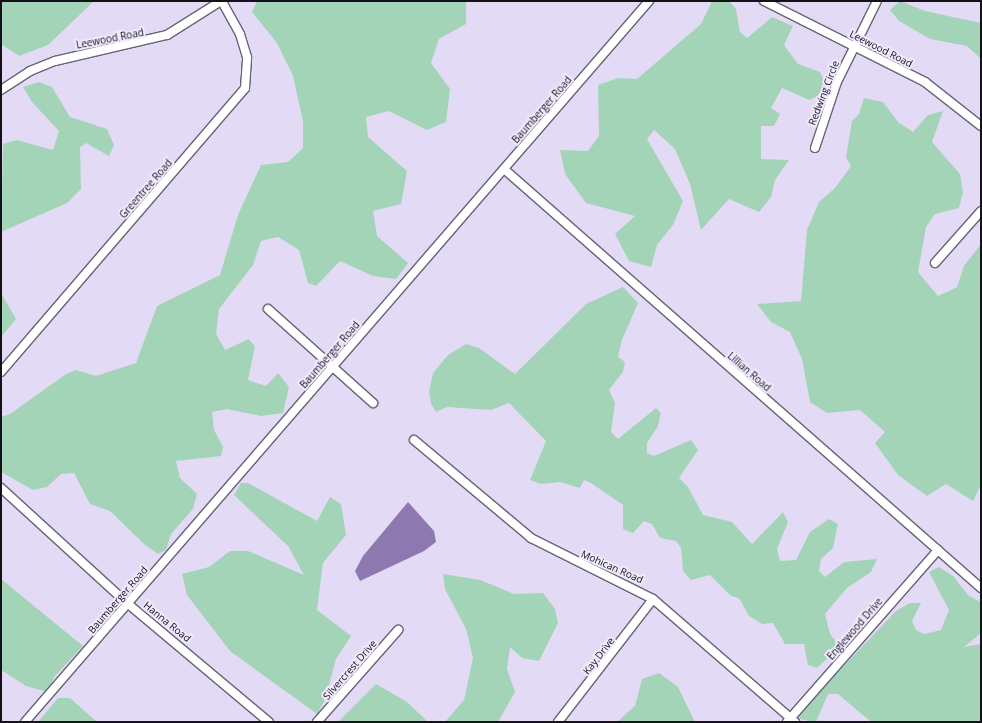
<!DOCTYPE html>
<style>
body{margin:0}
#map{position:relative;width:982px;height:723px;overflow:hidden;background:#e3dbf5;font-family:"Open Sans",sans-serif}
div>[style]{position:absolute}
.green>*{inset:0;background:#a4d4b8}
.water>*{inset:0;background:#8d78b0}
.roads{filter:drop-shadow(1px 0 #696278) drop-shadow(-1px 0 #696278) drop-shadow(0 1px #696278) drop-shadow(0 -1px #696278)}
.minor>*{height:8px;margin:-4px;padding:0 4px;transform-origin:4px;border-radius:4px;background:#fff}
span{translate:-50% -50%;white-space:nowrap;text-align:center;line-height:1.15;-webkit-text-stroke:4px #f0e9fe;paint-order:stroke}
.street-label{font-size:10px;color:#141119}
.frame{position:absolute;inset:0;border:2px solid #141119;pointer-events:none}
</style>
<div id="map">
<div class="green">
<div style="clip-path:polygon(1px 1px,94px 1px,48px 45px,19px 56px,1px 44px)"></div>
<div style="clip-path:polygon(257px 1px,466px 1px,466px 24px,439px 39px,431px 63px,450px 89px,446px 122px,427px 130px,389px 111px,366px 117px,368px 137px,407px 171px,401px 204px,373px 211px,377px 236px,408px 263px,396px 279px,373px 276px,340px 261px,316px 286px,308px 283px,299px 250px,278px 237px,261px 241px,253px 265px,219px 309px,216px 334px,225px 350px,249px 339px,255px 347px,248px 380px,266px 386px,278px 373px,289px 387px,283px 413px,261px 416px,227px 409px,212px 412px,214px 430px,223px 447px,221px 456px,176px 461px,180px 478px,197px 494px,193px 509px,171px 534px,166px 550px,158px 554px,145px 545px,110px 511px,90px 504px,74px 473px,61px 474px,47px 487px,33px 490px,1px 472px,1px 417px,10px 414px,66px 374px,76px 370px,96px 376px,136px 363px,157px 306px,220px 275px,238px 215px,261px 165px,288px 162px,303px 148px,303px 121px,293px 76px,277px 43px,252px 12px)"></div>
<div style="clip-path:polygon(712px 1px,729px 1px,736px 9px,740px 32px,747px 38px,772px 17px,793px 26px,784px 45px,798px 64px,820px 72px,825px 82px,817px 97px,809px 100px,782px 88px,771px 108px,780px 114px,774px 126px,761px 126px,761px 159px,789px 160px,775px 180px,771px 197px,759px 212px,729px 199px,701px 230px,690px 184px,675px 149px,654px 130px,647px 139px,683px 201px,673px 225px,657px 245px,651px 267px,629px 261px,615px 234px,635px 216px,586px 203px,565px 174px,560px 150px,588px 151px,599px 136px,598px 85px,618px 78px,637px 79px,701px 24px)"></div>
<div style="clip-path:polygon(900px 1px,925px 11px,981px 23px,981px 59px,967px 46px,930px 39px,899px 21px,890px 10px)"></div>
<div style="clip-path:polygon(39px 82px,52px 87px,70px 117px,107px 129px,114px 145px,109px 156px,86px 143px,80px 147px,81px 189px,67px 203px,1px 232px,3px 144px,17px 140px,53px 150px,59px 131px,32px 102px,23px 87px)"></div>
<div style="clip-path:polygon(864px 98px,883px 102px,898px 122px,913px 132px,928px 115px,943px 111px,932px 142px,960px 174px,963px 192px,959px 208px,935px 214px,926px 227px,918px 272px,938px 296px,957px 287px,964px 266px,981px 244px,981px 485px,973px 501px,946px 484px,927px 496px,898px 475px,875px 443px,885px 432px,860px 410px,827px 413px,810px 402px,802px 359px,790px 332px,771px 322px,757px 304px,801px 301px,807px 230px,819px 202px,835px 188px,851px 166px,846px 157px,852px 121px,859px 114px)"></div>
<div style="clip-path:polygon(623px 287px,638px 303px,622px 340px,618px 357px,625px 362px,623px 372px,609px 390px,615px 403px,611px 432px,618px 439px,656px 408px,661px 413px,658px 426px,647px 443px,647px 453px,654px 456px,691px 440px,698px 450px,679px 478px,688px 487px,703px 515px,732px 522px,752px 544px,783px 512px,788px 522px,777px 549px,780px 561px,796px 560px,810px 532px,829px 519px,838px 524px,833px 548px,821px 559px,819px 571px,825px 577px,844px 562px,877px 559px,871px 572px,847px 588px,825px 614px,830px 634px,838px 644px,834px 652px,817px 668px,808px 665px,804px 644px,785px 644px,773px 623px,762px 624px,749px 616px,739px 598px,731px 596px,710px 575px,691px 580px,683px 571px,681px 548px,676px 541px,660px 538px,652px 524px,644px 521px,633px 533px,623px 529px,623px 505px,591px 483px,584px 480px,580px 488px,560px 482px,541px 484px,530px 480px,546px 441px,509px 403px,491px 410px,447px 407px,436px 412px,431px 404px,429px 392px,433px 373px,448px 355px,466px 344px,479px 348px,515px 374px,586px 304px)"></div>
<div style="clip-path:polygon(1px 293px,16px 319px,1px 337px)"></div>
<div style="clip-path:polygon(241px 483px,248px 483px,317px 521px,330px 497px,341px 504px,346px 535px,323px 563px,317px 610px,351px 636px,336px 659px,325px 700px,317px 714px,230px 651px,187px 595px,182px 574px,209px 567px,230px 551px,248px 551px,304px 575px,288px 546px,234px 495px)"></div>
<div style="clip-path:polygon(939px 567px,953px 576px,969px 596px,981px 602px,981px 633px,964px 647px,981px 644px,981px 722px,871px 722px,838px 694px,828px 694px,816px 722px,800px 719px,798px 714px,896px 611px,910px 603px,921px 603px,912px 621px,916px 630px,924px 634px,941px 630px,949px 610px,929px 572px)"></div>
<div style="clip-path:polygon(443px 574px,480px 580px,514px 594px,543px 593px,555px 609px,558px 623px,539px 661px,522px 658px,510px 647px,507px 669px,515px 692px,498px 722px,445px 722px,464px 700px,473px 658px,466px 629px,445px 589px)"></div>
<div style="clip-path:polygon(1px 579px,83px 646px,55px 676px,47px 692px,26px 686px,1px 670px)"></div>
<div style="clip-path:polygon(659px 673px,678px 687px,695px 722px,617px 722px,635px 706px,642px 679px)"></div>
<div style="clip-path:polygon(376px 684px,407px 702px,428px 722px,338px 722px)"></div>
<div style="clip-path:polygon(58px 698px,70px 698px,97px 722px,38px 722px)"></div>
</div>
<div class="water">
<div style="clip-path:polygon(408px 502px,434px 531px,436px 542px,424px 551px,360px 581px,355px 571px,363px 556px)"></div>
</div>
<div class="roads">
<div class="minor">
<div style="left:764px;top:1px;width:180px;rotate:26.7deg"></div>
<div style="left:925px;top:82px;width:71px;rotate:38.2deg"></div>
<div style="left:1px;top:90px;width:35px;rotate:-33deg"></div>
<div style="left:30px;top:71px;width:27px;rotate:-22deg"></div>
<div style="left:55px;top:61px;width:115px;rotate:-13.1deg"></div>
<div style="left:167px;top:35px;width:64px;rotate:-32.2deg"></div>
<div style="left:815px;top:148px;width:70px;rotate:-71.6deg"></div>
<div style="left:837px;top:82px;width:90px;rotate:-63.7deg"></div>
<div style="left:504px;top:169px;width:635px;rotate:41.3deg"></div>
<div style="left:935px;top:263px;width:69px;rotate:-48.5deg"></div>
<div style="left:268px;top:309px;width:141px;rotate:41.8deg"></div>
<div style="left:1px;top:372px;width:374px;rotate:-49.3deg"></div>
<div style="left:245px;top:88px;width:31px;rotate:-86deg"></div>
<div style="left:247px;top:57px;width:24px;rotate:-107deg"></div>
<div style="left:240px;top:34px;width:38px;rotate:-119deg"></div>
<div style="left:414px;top:440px;width:153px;rotate:39.9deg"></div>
<div style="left:531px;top:538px;width:136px;rotate:26.6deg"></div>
<div style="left:653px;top:599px;width:188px;rotate:40.9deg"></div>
<div style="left:1px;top:488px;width:171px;rotate:42.4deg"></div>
<div style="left:127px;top:603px;width:185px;rotate:40deg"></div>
<div style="left:25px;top:722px;width:954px;rotate:-49.12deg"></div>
<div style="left:317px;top:722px;width:123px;rotate:-48.6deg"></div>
<div style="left:558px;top:722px;width:155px;rotate:-52.3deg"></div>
<div style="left:787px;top:722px;width:229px;rotate:-48.7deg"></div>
</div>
</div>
<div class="street-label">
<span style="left:110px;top:39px;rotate:-11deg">Leewood Road</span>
<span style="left:881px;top:49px;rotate:27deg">Leewood Road</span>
<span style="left:824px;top:93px;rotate:-69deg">Redwing Circle</span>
<span style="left:542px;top:110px;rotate:-49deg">Baumberger Road</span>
<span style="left:146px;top:189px;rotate:-49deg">Greentree Road</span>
<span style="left:330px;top:355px;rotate:-49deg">Baumberger Road</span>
<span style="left:749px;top:372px;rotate:41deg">Lillian Road</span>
<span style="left:612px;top:567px;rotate:24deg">Mohican Road</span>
<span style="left:118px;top:600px;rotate:-49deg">Baumberger Road</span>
<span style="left:167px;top:622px;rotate:39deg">Hanna Road</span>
<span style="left:855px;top:629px;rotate:-49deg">Englewood Drive</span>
<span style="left:599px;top:656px;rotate:-52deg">Kay Drive</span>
<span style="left:350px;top:670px;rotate:-49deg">Silvercrest Drive</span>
</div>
<div class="frame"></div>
</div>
